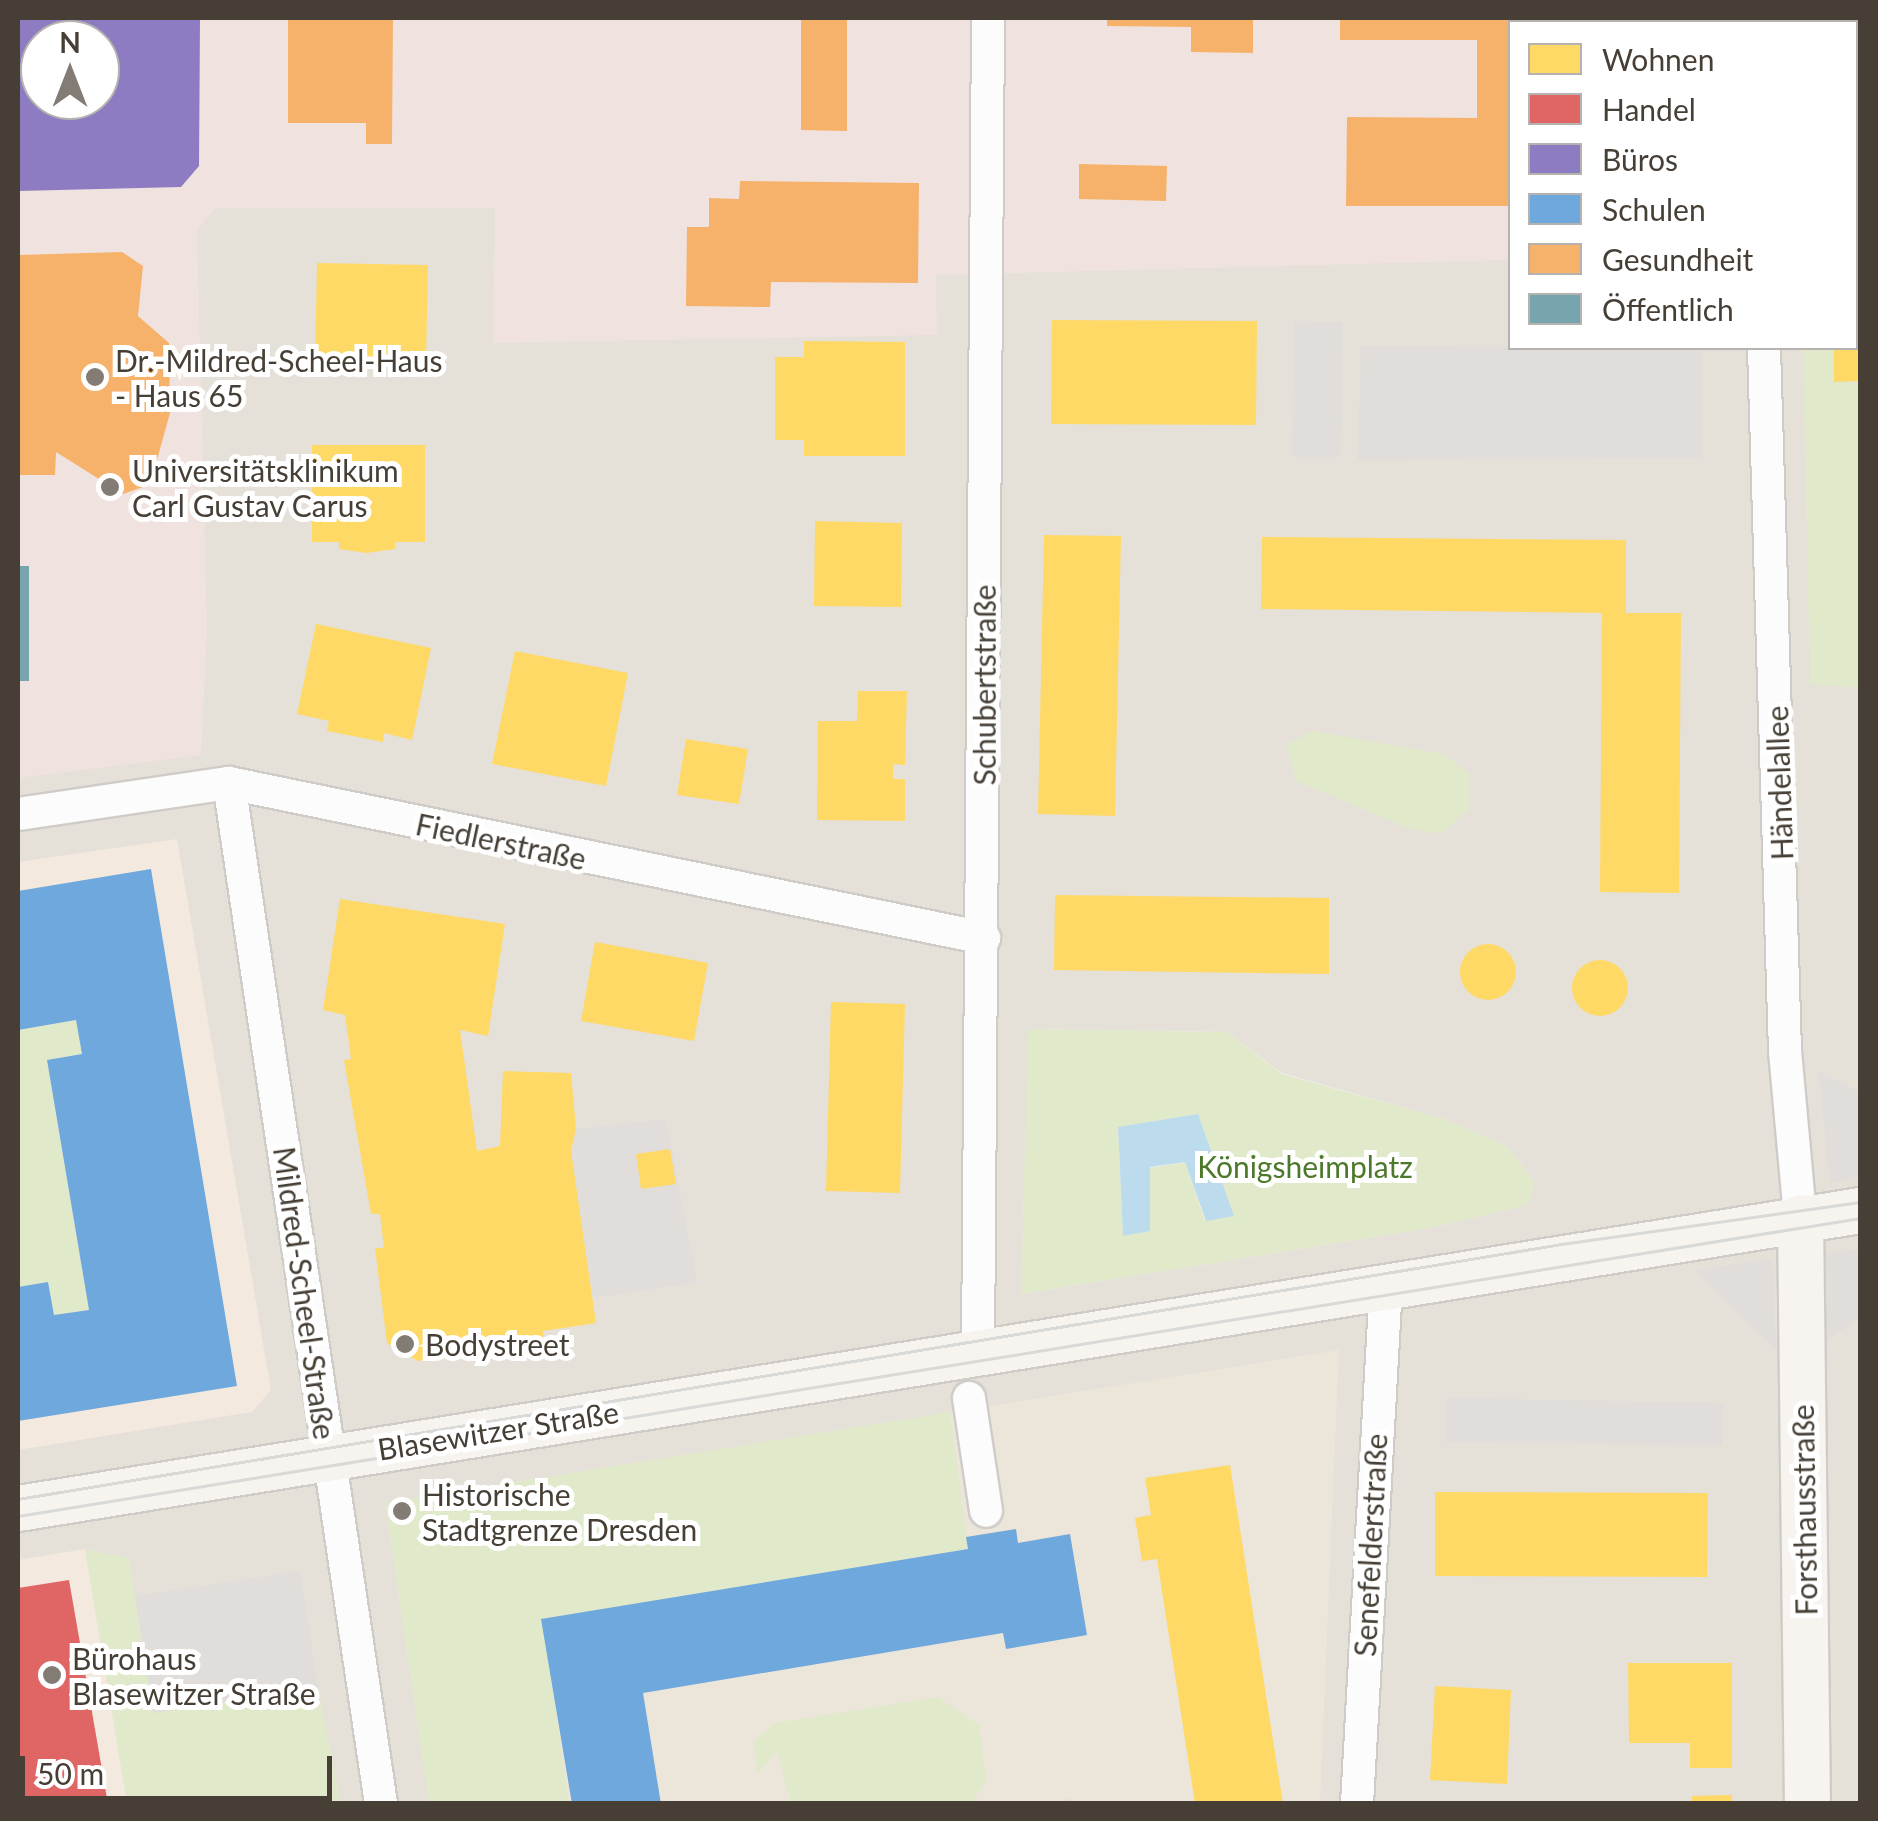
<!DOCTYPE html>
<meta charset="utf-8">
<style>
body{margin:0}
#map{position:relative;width:1878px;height:1821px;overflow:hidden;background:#f1eeeb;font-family:Lato,sans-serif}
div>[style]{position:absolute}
.residential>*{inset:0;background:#e5e0d8}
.commercial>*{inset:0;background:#f3e9de}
.education>*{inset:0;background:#ebe5da}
.medical>*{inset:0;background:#f0e2df}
.green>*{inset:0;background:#e0eacb}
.parking>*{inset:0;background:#e0ddda}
.water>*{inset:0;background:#bcdcee}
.homes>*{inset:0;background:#ffd966}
.round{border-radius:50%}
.shops>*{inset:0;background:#e06666}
.offices>*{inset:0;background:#8e7cc3}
.schools>*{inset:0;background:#6fa8dc}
.health>*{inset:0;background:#f6b26b}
.public>*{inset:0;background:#76a5af}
.roads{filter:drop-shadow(2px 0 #cfccc8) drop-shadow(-2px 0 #cfccc8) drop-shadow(0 2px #cfccc8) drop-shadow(0 -2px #cfccc8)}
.street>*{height:32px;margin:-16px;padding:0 16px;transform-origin:16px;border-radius:16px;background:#fdfcfc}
.secondary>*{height:45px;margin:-22.5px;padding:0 22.5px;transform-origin:22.5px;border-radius:22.5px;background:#f7f4ef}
.tram>*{height:2.5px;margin:-1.25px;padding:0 1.25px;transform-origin:1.25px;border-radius:1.25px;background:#d9d9d8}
.dots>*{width:28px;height:28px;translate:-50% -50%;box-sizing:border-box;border:5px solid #fff;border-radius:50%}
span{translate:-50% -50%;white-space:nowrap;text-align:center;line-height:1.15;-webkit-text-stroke:10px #fff;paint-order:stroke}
.poi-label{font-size:30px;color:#473f36}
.left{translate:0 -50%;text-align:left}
.street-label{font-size:30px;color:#473f36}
.park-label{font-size:30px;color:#4c782a}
.frame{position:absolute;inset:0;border:20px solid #473f36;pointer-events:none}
.legend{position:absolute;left:1508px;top:20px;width:350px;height:330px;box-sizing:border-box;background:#fff;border:2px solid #b5b2af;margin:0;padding:12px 18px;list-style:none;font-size:30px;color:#473f36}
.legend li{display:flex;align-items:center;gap:20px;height:50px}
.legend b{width:50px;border:2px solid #b5b2af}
.north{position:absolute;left:20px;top:20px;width:100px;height:100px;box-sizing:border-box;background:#fff;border:2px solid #b5b2af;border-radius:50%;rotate:0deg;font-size:28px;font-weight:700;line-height:40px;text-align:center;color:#473f36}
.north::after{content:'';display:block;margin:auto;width:35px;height:45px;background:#827c75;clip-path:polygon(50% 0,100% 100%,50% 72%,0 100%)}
.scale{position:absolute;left:20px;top:1756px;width:312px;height:45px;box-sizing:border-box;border:5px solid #473f36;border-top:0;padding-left:12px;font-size:30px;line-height:35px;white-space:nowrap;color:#473f36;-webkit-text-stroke:8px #fff;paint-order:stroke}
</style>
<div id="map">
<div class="residential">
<div style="clip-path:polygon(evenodd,18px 18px,1860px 18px,1860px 559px,1810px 683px,1860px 688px,1860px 1803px,18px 1803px,18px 18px,1510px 22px,1856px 22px,1856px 348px,1510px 348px,1510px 22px,18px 18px,40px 40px,100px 40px,100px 100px,40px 100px,40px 40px,18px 18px,1029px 1029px,1227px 1032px,1282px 1073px,1444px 1119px,1508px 1147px,1535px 1184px,1527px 1205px,1430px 1228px,1021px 1294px,1029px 1029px)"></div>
</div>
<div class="commercial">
<div style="clip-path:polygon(177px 839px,271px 1390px,252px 1412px,18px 1450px,18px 862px)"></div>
<div style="clip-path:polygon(85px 1549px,127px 1803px,18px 1804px,18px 1560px)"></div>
</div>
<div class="education">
<div style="clip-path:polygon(1339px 1350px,1320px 1803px,1083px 1804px,1066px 1798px,1063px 1804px,429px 1803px,385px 1503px)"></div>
</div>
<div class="medical">
<div style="clip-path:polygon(evenodd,18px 18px,1720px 18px,1720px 22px,1510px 22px,1510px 260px,936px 275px,937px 335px,493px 343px,495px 208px,216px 208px,197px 230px,207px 631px,201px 755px,18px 778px,18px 18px,40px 40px,100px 40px,100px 100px,40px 100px,40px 40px)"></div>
</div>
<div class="green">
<div style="clip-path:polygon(1803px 348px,1834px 348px,1834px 382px,1860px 382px,1860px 688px,1810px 684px)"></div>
<div style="clip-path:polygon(1312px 731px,1444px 754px,1469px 774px,1469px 809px,1441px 834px,1408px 828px,1296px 781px,1286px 745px)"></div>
<div style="clip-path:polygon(76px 1020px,82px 1054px,47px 1060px,89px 1310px,54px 1315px,48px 1282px,18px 1287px,18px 1030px)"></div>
<div style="clip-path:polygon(evenodd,1028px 1029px,1227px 1032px,1282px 1074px,1444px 1119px,1508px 1147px,1535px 1184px,1528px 1205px,1430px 1228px,1021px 1294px,1028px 1029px,1198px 1114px,1205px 1221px,1185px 1162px,1150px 1168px,1123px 1236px,1118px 1128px,1198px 1114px)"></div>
<div style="clip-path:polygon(950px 1412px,968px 1549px,542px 1619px,569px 1803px,429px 1803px,385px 1503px)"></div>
<div style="clip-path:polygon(85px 1549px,129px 1558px,153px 1713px,318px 1688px,341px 1803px,127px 1803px)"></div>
<div style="clip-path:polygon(938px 1697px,979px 1725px,986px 1780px,972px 1803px,791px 1803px,777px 1751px,757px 1774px,754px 1741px,775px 1723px)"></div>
</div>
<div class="parking">
<div style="clip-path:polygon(1294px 321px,1343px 322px,1340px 457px,1292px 457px)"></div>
<div style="clip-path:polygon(1361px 346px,1702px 349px,1702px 458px,1358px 460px)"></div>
<div style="clip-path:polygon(1819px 1072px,1860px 1092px,1860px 1178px,1830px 1182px)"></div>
<div style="clip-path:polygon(666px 1119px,697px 1282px,594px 1298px,577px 1212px,571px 1151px,576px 1129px)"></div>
<div style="clip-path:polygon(1860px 1250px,1860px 1318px,1822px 1343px,1822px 1253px)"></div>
<div style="clip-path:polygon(1772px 1258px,1776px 1350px,1696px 1271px)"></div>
<div style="clip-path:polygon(1446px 1398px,1723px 1403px,1722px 1445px,1445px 1442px)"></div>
<div style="clip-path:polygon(300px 1571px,318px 1688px,153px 1713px,135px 1596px)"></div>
</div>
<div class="water">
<div style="clip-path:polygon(1198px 1114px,1234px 1216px,1206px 1221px,1185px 1162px,1150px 1167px,1150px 1231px,1123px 1236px,1118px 1127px)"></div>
</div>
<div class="homes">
<div style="clip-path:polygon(1834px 18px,1860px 18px,1860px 105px,1856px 22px)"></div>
<div style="clip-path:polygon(1856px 210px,1860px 381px,1834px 382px,1834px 348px,1856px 348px)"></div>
<div style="clip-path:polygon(317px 263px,428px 265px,426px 359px,370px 367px,315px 357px)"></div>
<div style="clip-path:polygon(1052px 320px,1257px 321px,1256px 425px,1051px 424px)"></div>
<div style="clip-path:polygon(804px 341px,905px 342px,905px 456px,804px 456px,804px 440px,775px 440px,775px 357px,804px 357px)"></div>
<div style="clip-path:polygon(312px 445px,425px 445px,425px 542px,395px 542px,395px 549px,367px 553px,339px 549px,339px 542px,312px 542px)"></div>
<div style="clip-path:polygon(815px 521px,902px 523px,901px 607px,814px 606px)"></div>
<div style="clip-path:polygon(1044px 535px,1121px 536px,1115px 816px,1038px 814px)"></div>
<div style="clip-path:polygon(1262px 537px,1626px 540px,1626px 613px,1681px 613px,1679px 893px,1600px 892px,1602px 613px,1261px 609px)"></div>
<div style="clip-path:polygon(316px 624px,431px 648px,412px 740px,384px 733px,383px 742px,327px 731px,329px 721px,297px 714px)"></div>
<div style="clip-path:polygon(515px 651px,628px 673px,606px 786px,492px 764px)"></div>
<div style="clip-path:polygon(858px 691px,907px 691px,905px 765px,893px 764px,893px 779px,905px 779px,905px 821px,817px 820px,818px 721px,857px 721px)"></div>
<div style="clip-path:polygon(686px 739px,748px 749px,739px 804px,677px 795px)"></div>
<div style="clip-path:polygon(1055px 895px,1329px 898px,1329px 974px,1054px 970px)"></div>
<div style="clip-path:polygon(340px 899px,505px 924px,488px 1036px,460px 1030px,477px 1151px,500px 1146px,503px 1071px,571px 1073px,576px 1129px,571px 1151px,596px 1323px,543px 1331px,544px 1341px,418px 1361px,387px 1343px,375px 1248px,384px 1248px,380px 1214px,371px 1214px,344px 1060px,351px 1059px,345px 1015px,323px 1010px)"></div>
<div style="clip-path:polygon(595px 942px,708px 963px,694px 1041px,581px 1021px)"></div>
<div class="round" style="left:1460px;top:944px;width:56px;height:56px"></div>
<div class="round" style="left:1572px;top:960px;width:56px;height:56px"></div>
<div style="clip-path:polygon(831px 1002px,905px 1004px,900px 1193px,826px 1191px)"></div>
<div style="clip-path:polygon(670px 1149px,676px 1184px,641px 1189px,636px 1154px)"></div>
<div style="clip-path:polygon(1230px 1465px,1283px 1804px,1195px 1804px,1157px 1559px,1142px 1561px,1135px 1518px,1151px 1515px,1145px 1478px)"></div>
<div style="clip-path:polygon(1435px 1492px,1708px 1493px,1707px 1577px,1435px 1576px)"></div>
<div style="clip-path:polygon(1628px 1663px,1732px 1663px,1732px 1768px,1690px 1768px,1690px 1743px,1629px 1743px)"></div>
<div style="clip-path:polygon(1435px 1686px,1511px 1690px,1507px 1784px,1430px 1780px)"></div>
<div style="clip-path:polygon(1732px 1795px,1732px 1804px,1692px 1804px,1692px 1796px)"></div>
</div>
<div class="shops">
<div style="clip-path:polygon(69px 1580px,108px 1804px,25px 1804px,18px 1761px,18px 1588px)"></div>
</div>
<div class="offices">
<div style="clip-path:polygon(evenodd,18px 18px,200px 18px,199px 166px,181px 187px,18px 191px,18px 18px,40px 40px,100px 40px,100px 100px,40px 100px,40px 40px)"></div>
</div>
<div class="schools">
<div style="clip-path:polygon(151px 869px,237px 1386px,18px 1421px,18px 1287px,48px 1282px,54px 1315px,89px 1310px,47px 1060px,82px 1054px,76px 1020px,18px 1030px,18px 891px)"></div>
<div style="clip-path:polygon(1016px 1529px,1018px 1543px,1070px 1534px,1087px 1635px,1006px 1649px,1003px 1633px,643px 1693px,661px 1804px,572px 1804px,541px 1619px,968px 1549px,966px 1537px)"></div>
</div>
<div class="health">
<div style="clip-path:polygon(288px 18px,393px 18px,392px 144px,366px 144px,366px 123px,288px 123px)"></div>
<div style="clip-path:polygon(801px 18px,847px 18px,847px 131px,801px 130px)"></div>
<div style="clip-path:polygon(1107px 18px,1253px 18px,1253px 53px,1191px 52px,1191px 27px,1107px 26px)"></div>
<div style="clip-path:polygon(1340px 18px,1546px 18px,1510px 22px,1510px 206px,1346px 206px,1347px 117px,1477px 118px,1477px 40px,1340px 40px)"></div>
<div style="clip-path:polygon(1079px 164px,1167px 166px,1166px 201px,1079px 199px)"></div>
<div style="clip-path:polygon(740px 181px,919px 183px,918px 283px,771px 282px,770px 307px,686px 306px,687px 227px,709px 227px,709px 198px,739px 199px)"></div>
<div style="clip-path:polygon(122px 252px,143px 266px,138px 316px,169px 343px,170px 413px,153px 474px,143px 487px,123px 494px,56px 452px,55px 475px,18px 475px,18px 255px)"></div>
</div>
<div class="public">
<div style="clip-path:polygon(18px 566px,29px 566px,29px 681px,18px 681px)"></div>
</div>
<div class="roads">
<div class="street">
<div style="left:1754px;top:18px;width:4px;rotate:90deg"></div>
<div style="left:1764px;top:348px;width:703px;rotate:88.29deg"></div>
<div style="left:1785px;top:1051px;width:167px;rotate:84.8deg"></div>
<div style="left:229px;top:783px;width:1032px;rotate:81.53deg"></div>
<div style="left:18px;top:814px;width:213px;rotate:-8.4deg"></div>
<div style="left:229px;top:783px;width:771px;rotate:11.6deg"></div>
<div style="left:978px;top:1352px;width:1334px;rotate:-89.57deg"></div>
<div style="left:969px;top:1398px;width:114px;rotate:81.4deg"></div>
<div style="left:1357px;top:1804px;width:519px;rotate:-86.8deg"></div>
</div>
<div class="secondary">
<div style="left:1800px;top:1217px;width:587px;rotate:89.32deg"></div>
<div style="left:18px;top:1508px;width:1866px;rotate:-9.19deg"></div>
</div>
</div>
<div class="tram">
<div style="left:18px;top:1499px;width:1564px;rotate:-9.38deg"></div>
<div style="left:1561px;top:1244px;width:302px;rotate:-8deg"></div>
<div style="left:18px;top:1516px;width:1866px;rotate:-9.19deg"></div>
</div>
<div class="dots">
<div style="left:95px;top:377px;background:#827c75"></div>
<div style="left:110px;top:487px;background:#827c75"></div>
<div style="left:405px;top:1344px;background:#827c75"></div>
<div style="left:402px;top:1511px;background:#827c75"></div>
<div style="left:52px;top:1675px;background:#827c75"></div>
</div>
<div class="poi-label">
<span class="left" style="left:115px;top:377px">Dr.-Mildred-Scheel-Haus<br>- Haus 65</span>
<span class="left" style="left:132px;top:487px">Universitätsklinikum<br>Carl Gustav Carus</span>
<span class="left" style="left:425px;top:1344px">Bodystreet</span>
<span class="left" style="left:422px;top:1511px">Historische<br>Stadtgrenze Dresden</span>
<span class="left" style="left:72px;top:1675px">Bürohaus<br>Blasewitzer Straße</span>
</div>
<div class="street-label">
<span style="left:984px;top:685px;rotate:-90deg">Schubertstraße</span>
<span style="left:1779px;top:783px;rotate:-92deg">Händelallee</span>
<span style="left:501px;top:841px;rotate:12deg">Fiedlerstraße</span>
<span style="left:305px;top:1293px;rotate:82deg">Mildred-Scheel-Straße</span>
<span style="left:498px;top:1430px;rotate:-9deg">Blasewitzer Straße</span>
<span style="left:1804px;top:1510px;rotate:-91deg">Forsthausstraße</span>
<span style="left:1370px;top:1545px;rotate:-87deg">Senefelderstraße</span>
</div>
<div class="park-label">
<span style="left:1305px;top:1166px">Königsheimplatz</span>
</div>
<div class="frame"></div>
<ul class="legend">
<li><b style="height:28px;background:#ffd966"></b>Wohnen</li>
<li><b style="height:28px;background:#e06666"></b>Handel</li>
<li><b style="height:28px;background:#8e7cc3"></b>Büros</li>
<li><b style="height:28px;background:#6fa8dc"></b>Schulen</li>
<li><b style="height:28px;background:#f6b26b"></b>Gesundheit</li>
<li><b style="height:28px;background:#76a5af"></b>Öffentlich</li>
</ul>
<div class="north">N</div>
<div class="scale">50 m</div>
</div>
